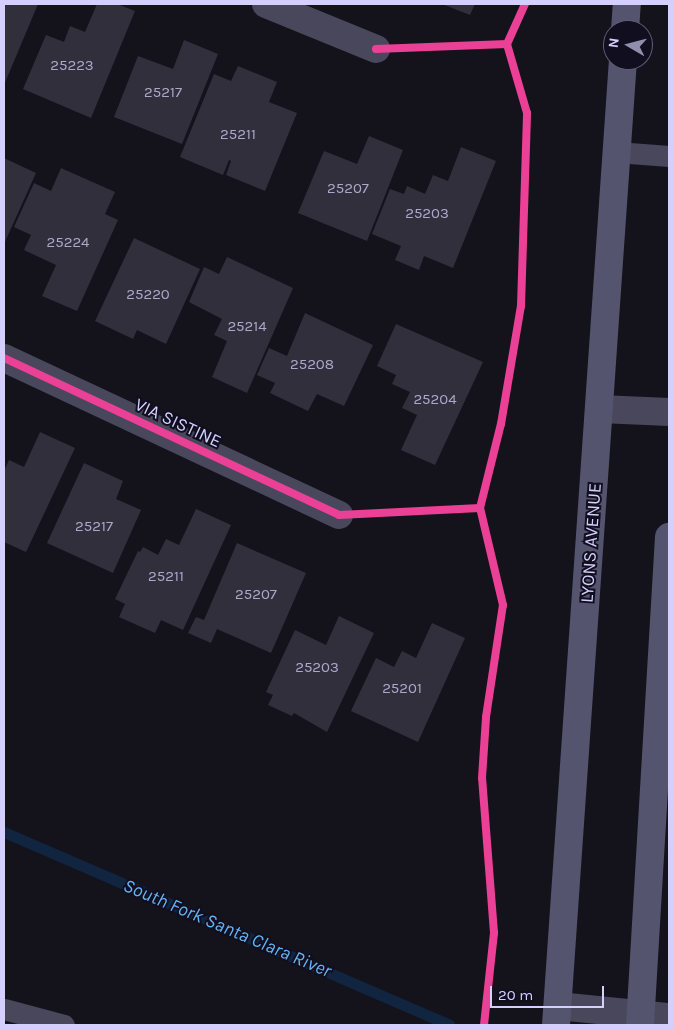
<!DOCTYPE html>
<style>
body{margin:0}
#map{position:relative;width:673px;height:1029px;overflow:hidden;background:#14121b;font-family:Karla,sans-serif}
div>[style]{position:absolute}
.stream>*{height:11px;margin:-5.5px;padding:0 5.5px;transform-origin:5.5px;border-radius:5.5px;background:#112540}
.building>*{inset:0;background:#322f3d}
.path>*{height:3px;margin-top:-1.5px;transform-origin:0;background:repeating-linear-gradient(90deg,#4b5863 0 2.5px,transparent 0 6.5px)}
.service>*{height:21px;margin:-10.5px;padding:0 10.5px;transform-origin:10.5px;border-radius:10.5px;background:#48475c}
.minor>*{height:28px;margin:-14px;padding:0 14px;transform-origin:14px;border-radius:14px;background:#48475c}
.secondary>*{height:28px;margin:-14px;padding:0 14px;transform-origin:14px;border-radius:14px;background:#55546e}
.cycleway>*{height:8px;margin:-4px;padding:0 4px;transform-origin:4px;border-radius:4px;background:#ea4096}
span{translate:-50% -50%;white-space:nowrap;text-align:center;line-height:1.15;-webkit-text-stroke:4px #110e1f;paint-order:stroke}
.number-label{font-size:15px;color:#aca7cc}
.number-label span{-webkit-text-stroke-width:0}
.street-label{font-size:18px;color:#d4cffc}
.water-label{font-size:19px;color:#65b4f4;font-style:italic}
.frame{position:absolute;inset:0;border:5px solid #d4cffc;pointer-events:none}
.north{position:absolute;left:603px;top:20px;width:50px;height:50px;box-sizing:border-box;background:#110e1f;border:1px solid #5f5b77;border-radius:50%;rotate:278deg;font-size:14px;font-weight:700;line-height:20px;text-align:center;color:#d4cffc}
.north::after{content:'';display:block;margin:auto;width:18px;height:22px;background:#918dad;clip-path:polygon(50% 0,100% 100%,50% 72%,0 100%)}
.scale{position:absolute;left:490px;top:986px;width:114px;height:22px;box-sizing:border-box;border:2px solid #d4cffc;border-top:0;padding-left:6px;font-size:15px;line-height:18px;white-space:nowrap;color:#d4cffc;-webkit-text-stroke:4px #110e1f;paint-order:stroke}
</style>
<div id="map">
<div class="stream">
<div style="left:4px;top:832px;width:485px;rotate:23.4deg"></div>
</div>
<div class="building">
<div style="clip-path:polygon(4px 4px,38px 4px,4px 85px)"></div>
<div style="clip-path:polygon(97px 4px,117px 4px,135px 11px,91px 118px,23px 89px,46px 35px,64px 42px,70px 26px,85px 32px)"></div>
<div style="clip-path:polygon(442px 4px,475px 4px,470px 15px)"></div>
<div style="clip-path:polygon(184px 40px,218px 54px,182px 144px,114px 117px,138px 56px,173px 69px)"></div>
<div style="clip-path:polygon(238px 66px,277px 82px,269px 102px,297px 113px,265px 191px,226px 175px,231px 161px,229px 160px,223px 175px,180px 157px,214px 74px,231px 81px)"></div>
<div style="clip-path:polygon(369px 136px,403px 150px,367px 241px,298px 213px,324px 151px,357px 164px)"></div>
<div style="clip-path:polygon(461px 147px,496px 161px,453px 268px,424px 256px,419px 270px,395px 260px,401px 246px,372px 234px,390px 189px,404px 194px,407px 186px,425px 194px,433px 175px,448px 181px)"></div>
<div style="clip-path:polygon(4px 158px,36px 173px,4px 244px)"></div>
<div style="clip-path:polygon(61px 168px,115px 192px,105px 214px,118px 220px,77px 311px,42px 296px,56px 265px,24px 250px,31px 235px,14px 227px,34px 183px,51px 191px)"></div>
<div style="clip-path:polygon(134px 238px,200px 269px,166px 344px,137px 330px,133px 339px,95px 321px)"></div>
<div style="clip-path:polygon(227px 257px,293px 288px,247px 393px,212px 377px,227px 341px,214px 335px,222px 319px,189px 302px,204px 267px,219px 274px)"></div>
<div style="clip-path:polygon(305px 313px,373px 345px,344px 406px,317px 394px,308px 411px,270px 393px,275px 383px,257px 375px,269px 348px,287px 356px)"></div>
<div style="clip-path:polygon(396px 324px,483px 362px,435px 465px,401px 450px,417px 415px,402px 408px,410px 392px,392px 384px,396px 375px,377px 366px)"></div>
<div style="clip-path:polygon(40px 432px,75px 448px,26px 552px,4px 542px,4px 471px,9px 460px,24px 467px)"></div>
<div style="clip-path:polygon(84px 463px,123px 481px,116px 499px,141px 510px,113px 573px,47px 543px)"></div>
<div style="clip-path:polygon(196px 509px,231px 525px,183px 630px,161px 620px,155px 633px,119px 617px,125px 604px,115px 599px,138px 551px,140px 552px,143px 547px,158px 555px,166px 539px,179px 545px)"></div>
<div style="clip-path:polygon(237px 543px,306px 573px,271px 653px,217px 629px,211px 643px,188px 633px,196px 617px,204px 620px)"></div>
<div style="clip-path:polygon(339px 616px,374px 633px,327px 732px,294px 713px,292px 716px,268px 705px,273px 695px,266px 692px,295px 630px,326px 645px)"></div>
<div style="clip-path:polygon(432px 623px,465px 638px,418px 742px,351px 711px,376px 658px,394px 667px,402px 651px,416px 658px)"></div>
</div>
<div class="path">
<div style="left:484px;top:1025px;width:93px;rotate:-83.8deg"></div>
<div style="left:494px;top:933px;width:155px;rotate:-94.4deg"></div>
<div style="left:482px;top:778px;width:61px;rotate:-86.2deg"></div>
<div style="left:486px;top:717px;width:113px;rotate:-81.4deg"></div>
<div style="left:503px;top:605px;width:100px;rotate:-103.3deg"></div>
<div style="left:480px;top:508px;width:87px;rotate:-76deg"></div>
<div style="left:501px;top:424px;width:120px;rotate:-80.4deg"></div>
<div style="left:521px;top:306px;width:193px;rotate:-88.2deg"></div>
<div style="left:527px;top:113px;width:72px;rotate:-106.2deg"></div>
<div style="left:507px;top:44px;width:44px;rotate:-65.8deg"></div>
</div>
<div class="service">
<div style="left:616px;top:152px;width:53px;rotate:4.3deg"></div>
<div style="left:4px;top:1009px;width:62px;rotate:14.9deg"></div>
</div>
<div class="minor">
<div style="left:266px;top:4px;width:119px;rotate:22.2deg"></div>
<div style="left:4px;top:358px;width:370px;rotate:25.1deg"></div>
<div style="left:600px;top:409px;width:69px;rotate:2.5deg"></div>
<div style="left:558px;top:1006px;width:112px;rotate:5.7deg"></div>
</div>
<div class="secondary">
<div style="left:625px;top:30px;width:26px;rotate:-86deg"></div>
<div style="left:556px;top:1025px;width:967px;rotate:-86.03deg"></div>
<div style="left:640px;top:1025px;width:489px;rotate:-86.6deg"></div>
</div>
<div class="cycleway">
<div style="left:376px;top:49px;width:131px;rotate:-2.2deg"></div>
<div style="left:4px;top:358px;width:370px;rotate:25.1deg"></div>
<div style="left:339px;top:515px;width:141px;rotate:-2.8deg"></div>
<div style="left:484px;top:1025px;width:93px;rotate:-83.8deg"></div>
<div style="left:494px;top:933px;width:155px;rotate:-94.4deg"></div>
<div style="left:482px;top:778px;width:61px;rotate:-86.2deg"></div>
<div style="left:486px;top:717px;width:113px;rotate:-81.4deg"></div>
<div style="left:503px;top:605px;width:100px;rotate:-103.3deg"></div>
<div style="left:480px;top:508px;width:87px;rotate:-76deg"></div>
<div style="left:501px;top:424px;width:120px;rotate:-80.4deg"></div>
<div style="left:521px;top:306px;width:193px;rotate:-88.2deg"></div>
<div style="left:527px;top:113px;width:72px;rotate:-106.2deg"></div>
<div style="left:507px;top:44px;width:44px;rotate:-65.8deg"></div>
</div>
<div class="number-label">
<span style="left:72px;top:66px">25223</span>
<span style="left:163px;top:93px">25217</span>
<span style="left:238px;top:135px">25211</span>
<span style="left:348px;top:189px">25207</span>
<span style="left:427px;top:214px">25203</span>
<span style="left:68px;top:243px">25224</span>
<span style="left:148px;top:295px">25220</span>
<span style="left:247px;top:327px">25214</span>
<span style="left:312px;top:365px">25208</span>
<span style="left:435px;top:400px">25204</span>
<span style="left:94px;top:527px">25217</span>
<span style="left:166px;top:577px">25211</span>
<span style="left:256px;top:595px">25207</span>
<span style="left:317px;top:668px">25203</span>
<span style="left:402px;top:689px">25201</span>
</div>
<div class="street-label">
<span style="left:178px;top:423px;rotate:25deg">VIA SISTINE</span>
<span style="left:591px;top:543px;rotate:-86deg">LYONS AVENUE</span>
</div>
<div class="water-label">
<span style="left:227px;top:929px;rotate:23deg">South Fork Santa Clara River</span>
</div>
<div class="frame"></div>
<div class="north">N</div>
<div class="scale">20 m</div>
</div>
